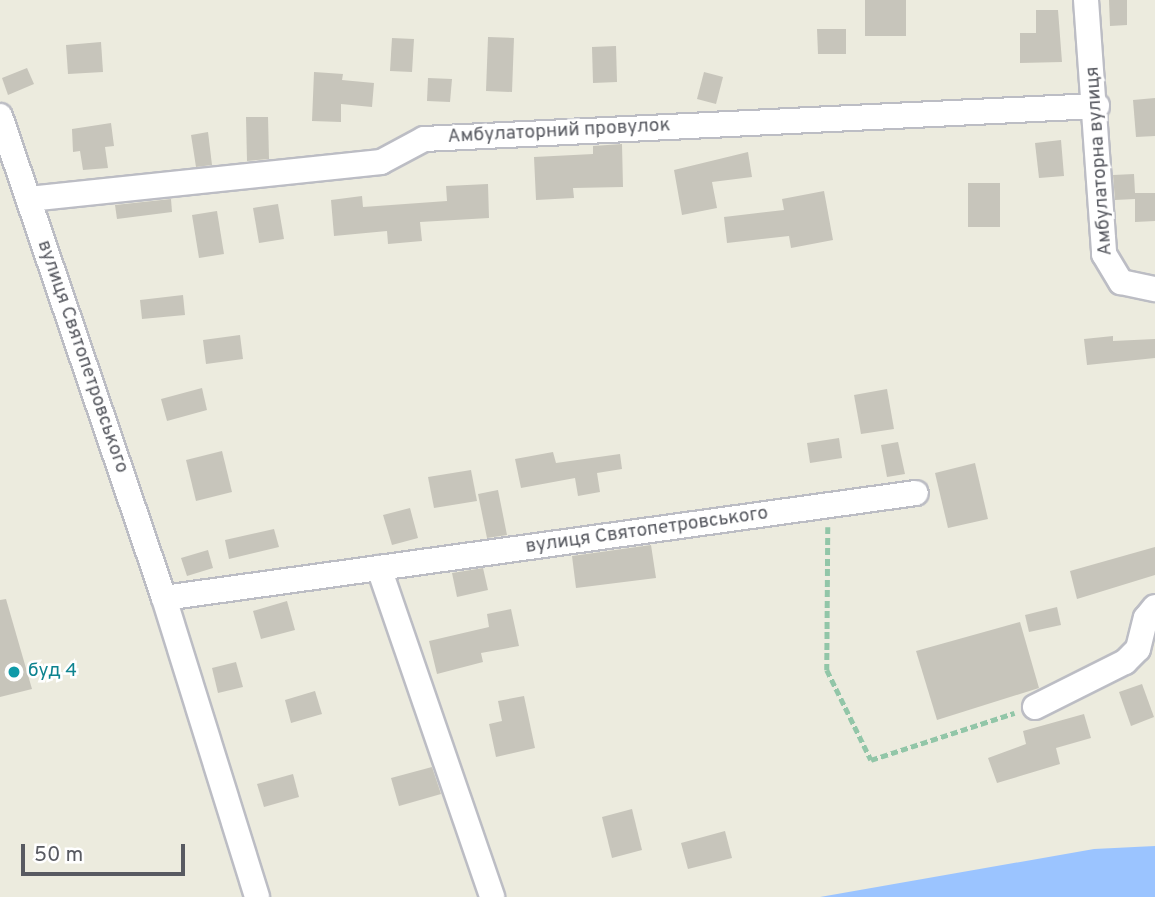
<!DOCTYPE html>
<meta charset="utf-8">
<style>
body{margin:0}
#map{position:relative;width:1155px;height:897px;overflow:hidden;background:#ecebde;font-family:Overpass,sans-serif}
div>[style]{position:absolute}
.water>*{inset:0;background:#9bc4ff}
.building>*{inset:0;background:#c7c5bb}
.path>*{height:4.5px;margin-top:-2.25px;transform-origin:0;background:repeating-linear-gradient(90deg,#92c6a8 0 7px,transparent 0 10.5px)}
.roads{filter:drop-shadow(2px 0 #bcbdc4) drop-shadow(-2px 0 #bcbdc4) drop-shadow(0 2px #bcbdc4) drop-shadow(0 -2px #bcbdc4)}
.minor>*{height:24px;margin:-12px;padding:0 12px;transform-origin:12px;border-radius:12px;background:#fff}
.dots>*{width:19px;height:19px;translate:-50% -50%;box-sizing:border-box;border:4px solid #fff;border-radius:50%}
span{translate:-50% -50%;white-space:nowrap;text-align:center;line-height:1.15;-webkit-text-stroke:5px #fff;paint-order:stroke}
.street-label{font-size:19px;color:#585a61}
.culture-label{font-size:19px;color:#0d838f}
.left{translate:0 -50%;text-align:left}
.scale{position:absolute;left:21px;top:844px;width:164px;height:32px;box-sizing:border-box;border:4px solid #585a61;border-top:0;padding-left:9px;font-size:21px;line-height:24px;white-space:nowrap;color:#585a61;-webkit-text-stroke:5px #fff;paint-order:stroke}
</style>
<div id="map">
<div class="water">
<div style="clip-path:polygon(1155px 846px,1155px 897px,820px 897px,1094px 849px)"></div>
</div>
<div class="building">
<div style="clip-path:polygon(865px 0,906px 0,906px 36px,865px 36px)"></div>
<div style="clip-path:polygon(1109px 0,1127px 0,1127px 25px,1110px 26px)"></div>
<div style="clip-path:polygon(1036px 10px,1058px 10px,1062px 62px,1020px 63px,1020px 33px,1036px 33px)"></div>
<div style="clip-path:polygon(817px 29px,846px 29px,846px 54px,818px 54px)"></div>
<div style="clip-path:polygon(488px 37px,514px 38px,512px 92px,486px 91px)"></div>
<div style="clip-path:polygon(392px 38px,414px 39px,412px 72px,390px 71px)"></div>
<div style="clip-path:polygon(101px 42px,103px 72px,68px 74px,66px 45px)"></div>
<div style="clip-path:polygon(616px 46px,617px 82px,593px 83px,592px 47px)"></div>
<div style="clip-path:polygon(27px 68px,34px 84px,8px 95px,2px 78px)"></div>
<div style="clip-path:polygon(314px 72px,343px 74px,342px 80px,374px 83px,372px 107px,341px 104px,341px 122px,312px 121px)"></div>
<div style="clip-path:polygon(704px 72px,723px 77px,716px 104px,697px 99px)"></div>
<div style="clip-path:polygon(428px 78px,452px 79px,450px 102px,427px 101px)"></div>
<div style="clip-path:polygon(1155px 98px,1155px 136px,1136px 137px,1133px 100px)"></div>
<div style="clip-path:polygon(246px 117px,268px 117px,269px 159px,247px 161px)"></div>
<div style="clip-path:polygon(111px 123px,114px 146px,105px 147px,108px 168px,83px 170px,80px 151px,73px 152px,72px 129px)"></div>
<div style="clip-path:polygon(208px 132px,212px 165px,196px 167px,191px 135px)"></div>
<div style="clip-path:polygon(1061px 140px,1064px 176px,1039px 178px,1035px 143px)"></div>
<div style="clip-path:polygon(622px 144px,623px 187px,573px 188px,574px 198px,536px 200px,534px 157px,593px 154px,593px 146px)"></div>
<div style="clip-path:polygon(748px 152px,752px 177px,712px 182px,717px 208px,682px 215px,674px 170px)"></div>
<div style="clip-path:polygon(1134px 174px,1135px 193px,1155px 193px,1155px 221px,1135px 222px,1135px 199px,1115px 200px,1113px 175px)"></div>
<div style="clip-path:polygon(968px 183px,1000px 183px,1000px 227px,968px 227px)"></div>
<div style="clip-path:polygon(488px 184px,489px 218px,420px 222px,422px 241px,388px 244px,387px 231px,334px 236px,331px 200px,362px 196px,363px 207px,447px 201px,446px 186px)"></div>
<div style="clip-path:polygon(824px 191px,833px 240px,791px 248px,789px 236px,727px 243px,724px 217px,784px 210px,782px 199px)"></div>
<div style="clip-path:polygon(171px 199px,172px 212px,117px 219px,115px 205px)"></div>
<div style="clip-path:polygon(278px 204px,284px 239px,259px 243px,253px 208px)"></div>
<div style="clip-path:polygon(217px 211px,224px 254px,199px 258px,192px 215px)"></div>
<div style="clip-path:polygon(183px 295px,185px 315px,142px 319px,140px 300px)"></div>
<div style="clip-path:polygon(240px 335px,243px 359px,206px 364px,203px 340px)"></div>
<div style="clip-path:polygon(1113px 336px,1113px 341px,1155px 339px,1155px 358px,1087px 365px,1084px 339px)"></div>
<div style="clip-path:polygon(202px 388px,207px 410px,167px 421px,161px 399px)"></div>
<div style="clip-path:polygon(887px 389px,894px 429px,861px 434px,854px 395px)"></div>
<div style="clip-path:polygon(839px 438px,842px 458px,810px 463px,807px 443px)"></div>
<div style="clip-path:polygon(898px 442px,905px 474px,887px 477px,881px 445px)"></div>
<div style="clip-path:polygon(222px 451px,232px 492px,196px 501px,186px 460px)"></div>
<div style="clip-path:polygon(553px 452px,556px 463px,620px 454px,622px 469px,597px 473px,600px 492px,578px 496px,575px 478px,521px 488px,515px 459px)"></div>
<div style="clip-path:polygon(975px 463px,988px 519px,948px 528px,935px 473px)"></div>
<div style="clip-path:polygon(471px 470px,477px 501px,434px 508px,428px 477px)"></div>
<div style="clip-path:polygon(498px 490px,507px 535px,487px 538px,478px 494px)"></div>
<div style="clip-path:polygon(410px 508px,418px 538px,392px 545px,383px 515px)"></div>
<div style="clip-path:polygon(274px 529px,279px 547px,229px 559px,225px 540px)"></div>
<div style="clip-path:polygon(651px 545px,656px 578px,576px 588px,572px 556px)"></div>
<div style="clip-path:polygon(1155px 547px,1155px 575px,1077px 599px,1070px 571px)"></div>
<div style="clip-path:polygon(208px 550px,213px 568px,187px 576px,181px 558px)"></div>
<div style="clip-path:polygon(483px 568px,488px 590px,457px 597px,452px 573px)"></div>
<div style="clip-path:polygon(6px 599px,32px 689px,0 697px,0 600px)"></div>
<div style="clip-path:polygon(287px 601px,295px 630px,261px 639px,253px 611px)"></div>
<div style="clip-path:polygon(1057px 607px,1061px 625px,1029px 632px,1025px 615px)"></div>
<div style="clip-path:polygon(511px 609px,519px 646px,481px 653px,483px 662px,437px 674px,429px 641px,489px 627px,487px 614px)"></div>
<div style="clip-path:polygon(1020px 622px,1039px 688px,937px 720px,916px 651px)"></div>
<div style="clip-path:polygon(236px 662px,243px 687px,218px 693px,212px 668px)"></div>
<div style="clip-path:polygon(1142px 684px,1154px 717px,1131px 726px,1119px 692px)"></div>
<div style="clip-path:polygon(315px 691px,322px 714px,291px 723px,285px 700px)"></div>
<div style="clip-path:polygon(524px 696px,535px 748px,496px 757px,489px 724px,502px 721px,498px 701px)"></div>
<div style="clip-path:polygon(1084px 714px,1091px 738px,1056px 748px,1060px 764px,997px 783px,988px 758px,1026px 744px,1023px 731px)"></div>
<div style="clip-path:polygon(432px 767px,441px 794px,399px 806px,391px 778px)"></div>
<div style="clip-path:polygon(293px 774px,299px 797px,264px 807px,257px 784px)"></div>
<div style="clip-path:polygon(632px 809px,642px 850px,612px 858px,602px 817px)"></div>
<div style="clip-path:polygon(725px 831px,732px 858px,688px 869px,681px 843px)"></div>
</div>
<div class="path">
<div style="left:828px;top:527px;width:143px;rotate:90.4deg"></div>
<div style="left:827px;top:670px;width:100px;rotate:63.9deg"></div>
<div style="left:871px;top:760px;width:151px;rotate:-18.2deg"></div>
</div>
<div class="roads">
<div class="minor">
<div style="left:1086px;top:0;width:255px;rotate:85.9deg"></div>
<div style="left:1104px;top:254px;width:33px;rotate:59deg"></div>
<div style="left:1121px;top:282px;width:35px;rotate:12deg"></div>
<div style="left:0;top:116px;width:509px;rotate:71.21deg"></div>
<div style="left:164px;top:598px;width:313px;rotate:72.7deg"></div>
<div style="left:29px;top:199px;width:354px;rotate:-6deg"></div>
<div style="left:381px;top:162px;width:49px;rotate:-28.1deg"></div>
<div style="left:424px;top:139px;width:674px;rotate:-2.81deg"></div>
<div style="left:379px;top:568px;width:348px;rotate:71deg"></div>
<div style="left:164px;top:598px;width:759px;rotate:-7.95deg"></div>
<div style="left:1035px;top:707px;width:101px;rotate:-26.6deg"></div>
<div style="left:1125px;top:662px;width:18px;rotate:-45deg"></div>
<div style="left:1138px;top:649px;width:32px;rotate:-76deg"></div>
<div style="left:1146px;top:618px;width:14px;rotate:-51deg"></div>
</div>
</div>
<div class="dots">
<div style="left:14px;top:672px;background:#0f9aa8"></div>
</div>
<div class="street-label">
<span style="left:559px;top:132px;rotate:-3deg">Амбулаторний провулок</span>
<span style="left:1100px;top:161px;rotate:-94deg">Амбулаторна вулиця</span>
<span style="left:82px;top:357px;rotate:71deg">вулиця Святопетровського</span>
<span style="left:647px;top:531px;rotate:-8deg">вулиця Святопетровського</span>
</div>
<div class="culture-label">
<span class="left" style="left:28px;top:672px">буд 4</span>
</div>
<div class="scale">50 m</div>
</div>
